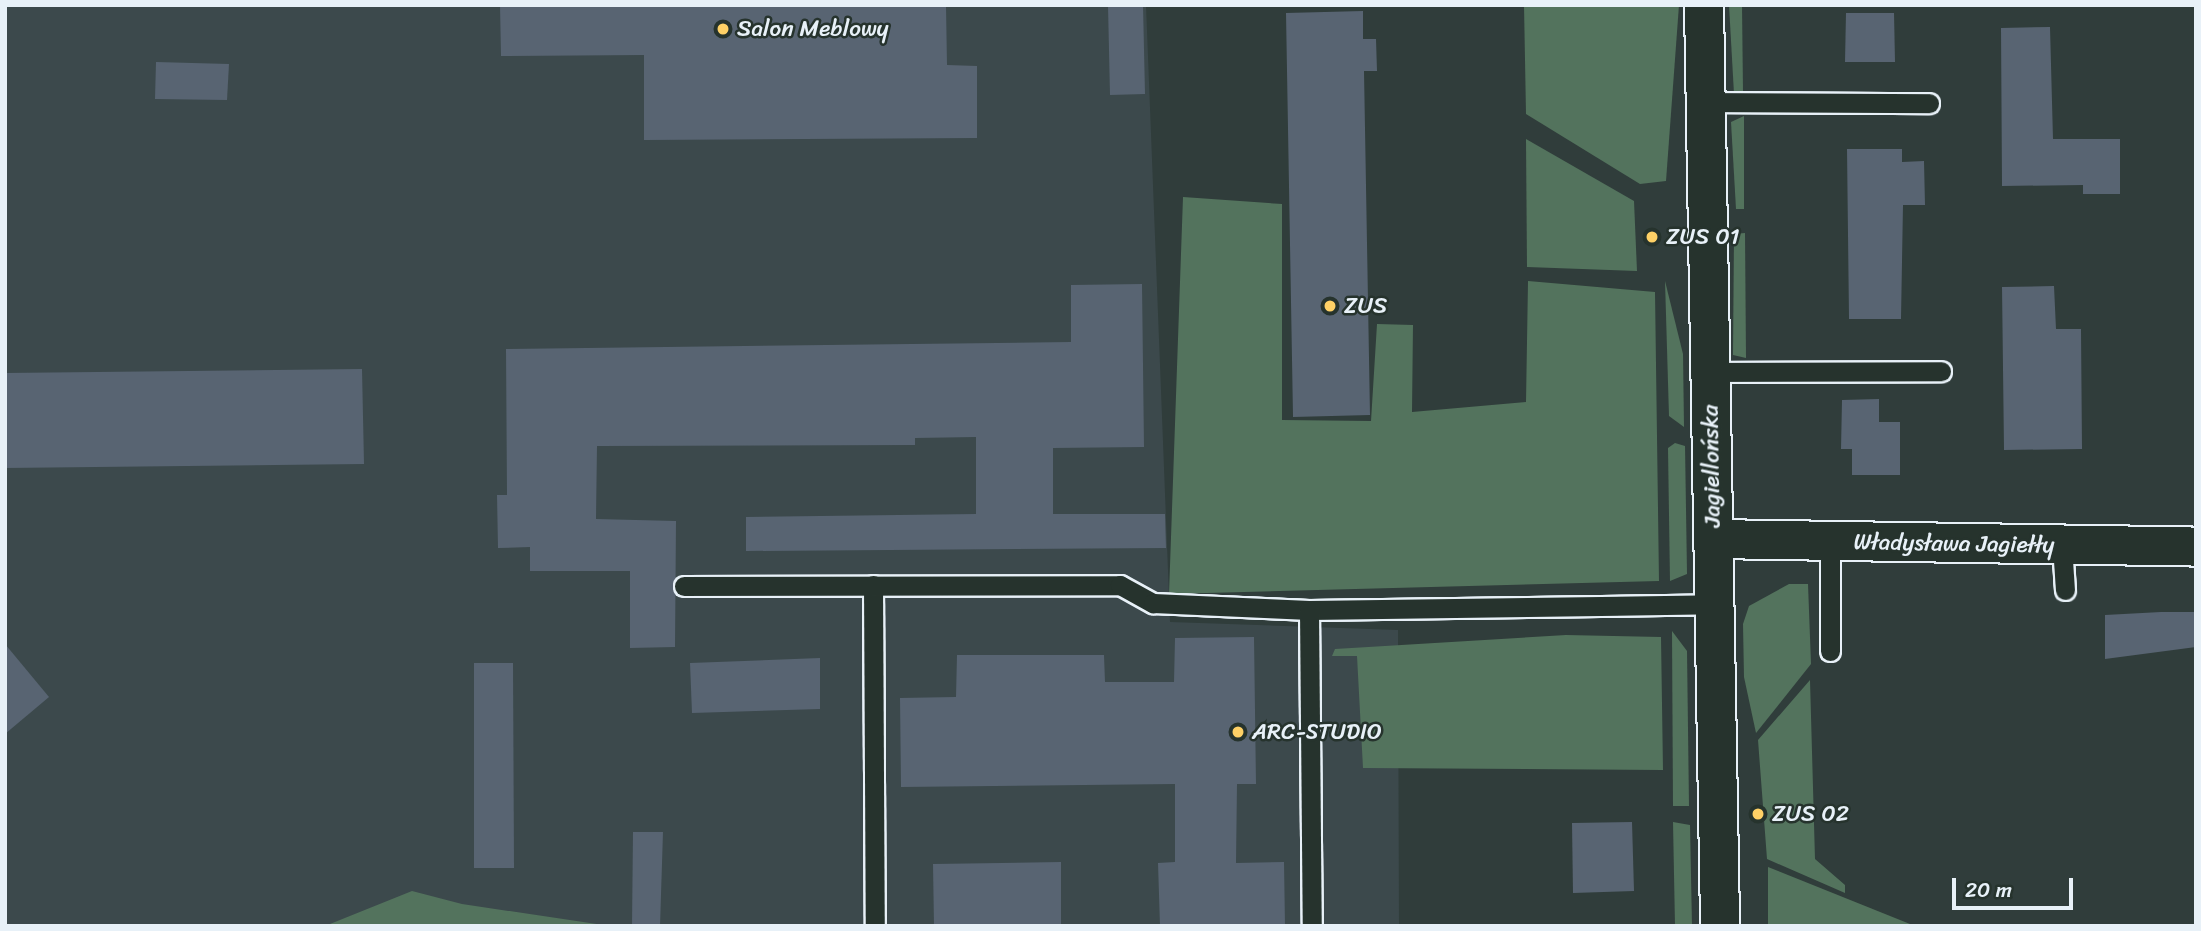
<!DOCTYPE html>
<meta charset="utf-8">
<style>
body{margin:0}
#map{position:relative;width:2201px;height:931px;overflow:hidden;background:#303d3b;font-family:Sriracha,sans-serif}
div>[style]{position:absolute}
.built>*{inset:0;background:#3c494c}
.green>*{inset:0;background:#53735d}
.building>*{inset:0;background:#586472}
.roads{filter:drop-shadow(2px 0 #e8f1f8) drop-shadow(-2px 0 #e8f1f8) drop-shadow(0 2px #e8f1f8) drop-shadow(0 -2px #e8f1f8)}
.service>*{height:19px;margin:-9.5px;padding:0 9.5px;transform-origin:9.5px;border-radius:9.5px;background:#26332d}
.minor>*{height:38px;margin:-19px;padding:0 19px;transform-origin:19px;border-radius:19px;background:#26332d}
.primary>*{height:38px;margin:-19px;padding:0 19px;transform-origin:19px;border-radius:19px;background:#26332d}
.dots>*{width:19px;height:19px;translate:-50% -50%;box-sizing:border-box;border:4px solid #26332d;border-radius:50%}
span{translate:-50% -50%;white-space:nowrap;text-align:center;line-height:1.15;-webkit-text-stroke:5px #26332d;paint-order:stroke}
.poi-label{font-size:23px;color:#e8f1f8}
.left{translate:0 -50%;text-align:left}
.street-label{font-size:23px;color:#e8f1f8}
.frame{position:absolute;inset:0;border:7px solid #e8f1f8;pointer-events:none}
.scale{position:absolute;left:1952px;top:878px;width:121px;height:32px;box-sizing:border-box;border:4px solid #e8f1f8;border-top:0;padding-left:9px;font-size:21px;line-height:24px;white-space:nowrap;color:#e8f1f8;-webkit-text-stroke:5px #26332d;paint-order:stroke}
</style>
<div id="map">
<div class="built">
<div style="clip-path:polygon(5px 5px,1146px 5px,1170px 622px,1398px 630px,1399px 926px,5px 926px)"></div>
</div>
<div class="green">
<div style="clip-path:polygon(1524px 5px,1679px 5px,1666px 181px,1640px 184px,1526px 114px)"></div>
<div style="clip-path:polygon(1729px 5px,1742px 5px,1743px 92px,1734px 94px)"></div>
<div style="clip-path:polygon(1744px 116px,1744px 209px,1736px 209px,1731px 122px)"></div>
<div style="clip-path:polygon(1526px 139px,1634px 201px,1637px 271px,1527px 267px)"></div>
<div style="clip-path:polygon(1183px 197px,1282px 204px,1282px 420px,1371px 421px,1377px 324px,1413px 325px,1412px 412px,1526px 402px,1528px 281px,1655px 292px,1659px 581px,1169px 594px)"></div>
<div style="clip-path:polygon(1745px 233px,1746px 358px,1733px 355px,1734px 234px)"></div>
<div style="clip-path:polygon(1665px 281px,1683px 354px,1684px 427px,1669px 416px)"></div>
<div style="clip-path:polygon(1675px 443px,1685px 446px,1687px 574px,1670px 581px,1668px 448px)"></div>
<div style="clip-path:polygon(1789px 584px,1808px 584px,1811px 664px,1756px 733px,1744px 677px,1743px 624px,1749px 606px)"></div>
<div style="clip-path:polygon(1672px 631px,1687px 651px,1689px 806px,1673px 806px)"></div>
<div style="clip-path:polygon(1566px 635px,1661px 637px,1663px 770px,1363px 768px,1357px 656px,1332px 656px,1335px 649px)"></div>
<div style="clip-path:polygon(1810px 680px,1815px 859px,1845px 885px,1845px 893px,1767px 859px,1758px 740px)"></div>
<div style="clip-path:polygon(1673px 822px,1690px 825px,1692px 926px,1675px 926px)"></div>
<div style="clip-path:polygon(1768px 867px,1915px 926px,1768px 926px)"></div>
<div style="clip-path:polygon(412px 891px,462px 904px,610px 926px,325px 926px)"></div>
</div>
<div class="building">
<div style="clip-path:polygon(500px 5px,946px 5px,947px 65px,977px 66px,977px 138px,644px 140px,644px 55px,501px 56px)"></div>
<div style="clip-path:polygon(1108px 5px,1143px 5px,1145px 94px,1110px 95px)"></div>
<div style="clip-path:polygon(1363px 11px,1363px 39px,1376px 39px,1377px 71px,1364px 71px,1370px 415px,1293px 417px,1286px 13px)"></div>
<div style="clip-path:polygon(1846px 13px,1894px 13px,1895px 62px,1845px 62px)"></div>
<div style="clip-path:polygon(2050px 27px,2053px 139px,2120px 139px,2120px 194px,2083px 194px,2083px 185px,2002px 186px,2001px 28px)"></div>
<div style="clip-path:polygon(156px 62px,229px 64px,227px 100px,155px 99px)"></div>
<div style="clip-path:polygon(1847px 149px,1902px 149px,1902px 162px,1924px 161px,1925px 205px,1903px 205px,1901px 319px,1849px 319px)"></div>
<div style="clip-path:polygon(1142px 284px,1144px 447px,1053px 448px,1053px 514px,1165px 514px,1166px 548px,746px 551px,746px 517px,976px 514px,976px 437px,915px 438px,915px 445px,597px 446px,596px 519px,676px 521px,675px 647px,630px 648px,630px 571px,530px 571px,530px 547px,498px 548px,497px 495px,507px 495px,506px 349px,1071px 342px,1071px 285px)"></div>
<div style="clip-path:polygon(2054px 286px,2056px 329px,2081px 329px,2082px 449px,2004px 450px,2002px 287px)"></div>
<div style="clip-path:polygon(362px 369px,364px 464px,5px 468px,5px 373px)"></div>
<div style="clip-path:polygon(1879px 399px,1879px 422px,1900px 422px,1900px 475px,1852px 475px,1852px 449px,1841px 449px,1842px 400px)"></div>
<div style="clip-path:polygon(2161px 612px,2196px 612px,2196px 647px,2105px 659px,2105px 615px)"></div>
<div style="clip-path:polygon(1254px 637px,1256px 784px,1237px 784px,1236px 863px,1284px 862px,1285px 926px,1160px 926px,1158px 863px,1175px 862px,1175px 784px,901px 787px,900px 698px,956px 697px,957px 655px,1104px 655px,1105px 682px,1174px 682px,1175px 638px)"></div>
<div style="clip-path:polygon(5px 644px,49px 697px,5px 734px)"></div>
<div style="clip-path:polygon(820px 658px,820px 709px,692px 713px,690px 663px)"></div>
<div style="clip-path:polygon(474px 663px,513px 663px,514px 868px,474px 868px)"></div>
<div style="clip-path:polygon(1632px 822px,1634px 891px,1573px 893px,1572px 823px)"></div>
<div style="clip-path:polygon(633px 832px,663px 832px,660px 926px,632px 926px)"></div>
<div style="clip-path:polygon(1061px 862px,1061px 926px,934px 926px,933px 864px)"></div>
</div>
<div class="roads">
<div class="service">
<div style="left:1705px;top:102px;width:224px;rotate:0.3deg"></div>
<div style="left:1710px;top:372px;width:231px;rotate:-0.2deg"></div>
<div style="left:1830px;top:543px;width:108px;rotate:90deg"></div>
<div style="left:2062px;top:545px;width:45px;rotate:86.2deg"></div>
<div style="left:873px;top:585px;width:341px;rotate:89.7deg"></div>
<div style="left:684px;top:586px;width:436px;rotate:-0.1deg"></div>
<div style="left:1120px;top:585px;width:38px;rotate:29deg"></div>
<div style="left:1153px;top:603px;width:156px;rotate:2.6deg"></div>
<div style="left:1309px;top:610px;width:405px;rotate:-0.8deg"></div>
<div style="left:1309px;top:610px;width:316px;rotate:89.5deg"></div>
</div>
<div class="minor">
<div style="left:1713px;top:539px;width:483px;rotate:0.9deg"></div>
</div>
<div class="primary">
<div style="left:1704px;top:5px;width:921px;rotate:89deg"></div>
</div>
</div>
<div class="dots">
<div style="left:723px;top:29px;background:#ffd166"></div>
<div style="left:1652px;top:237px;background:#ffd166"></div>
<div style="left:1330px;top:306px;background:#ffd166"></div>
<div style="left:1238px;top:732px;background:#ffd166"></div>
<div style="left:1758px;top:814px;background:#ffd166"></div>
</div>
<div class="poi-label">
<span class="left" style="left:737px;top:29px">Salon Meblowy</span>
<span class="left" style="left:1666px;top:237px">ZUS 01</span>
<span class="left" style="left:1344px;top:306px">ZUS</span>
<span class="left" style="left:1252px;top:732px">ARC-STUDIO</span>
<span class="left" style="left:1772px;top:814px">ZUS 02</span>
</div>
<div class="street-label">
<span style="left:1712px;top:466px;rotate:-91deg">Jagiellońska</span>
<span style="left:1954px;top:544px;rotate:1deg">Władysława Jagiełły</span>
</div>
<div class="frame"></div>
<div class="scale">20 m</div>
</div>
